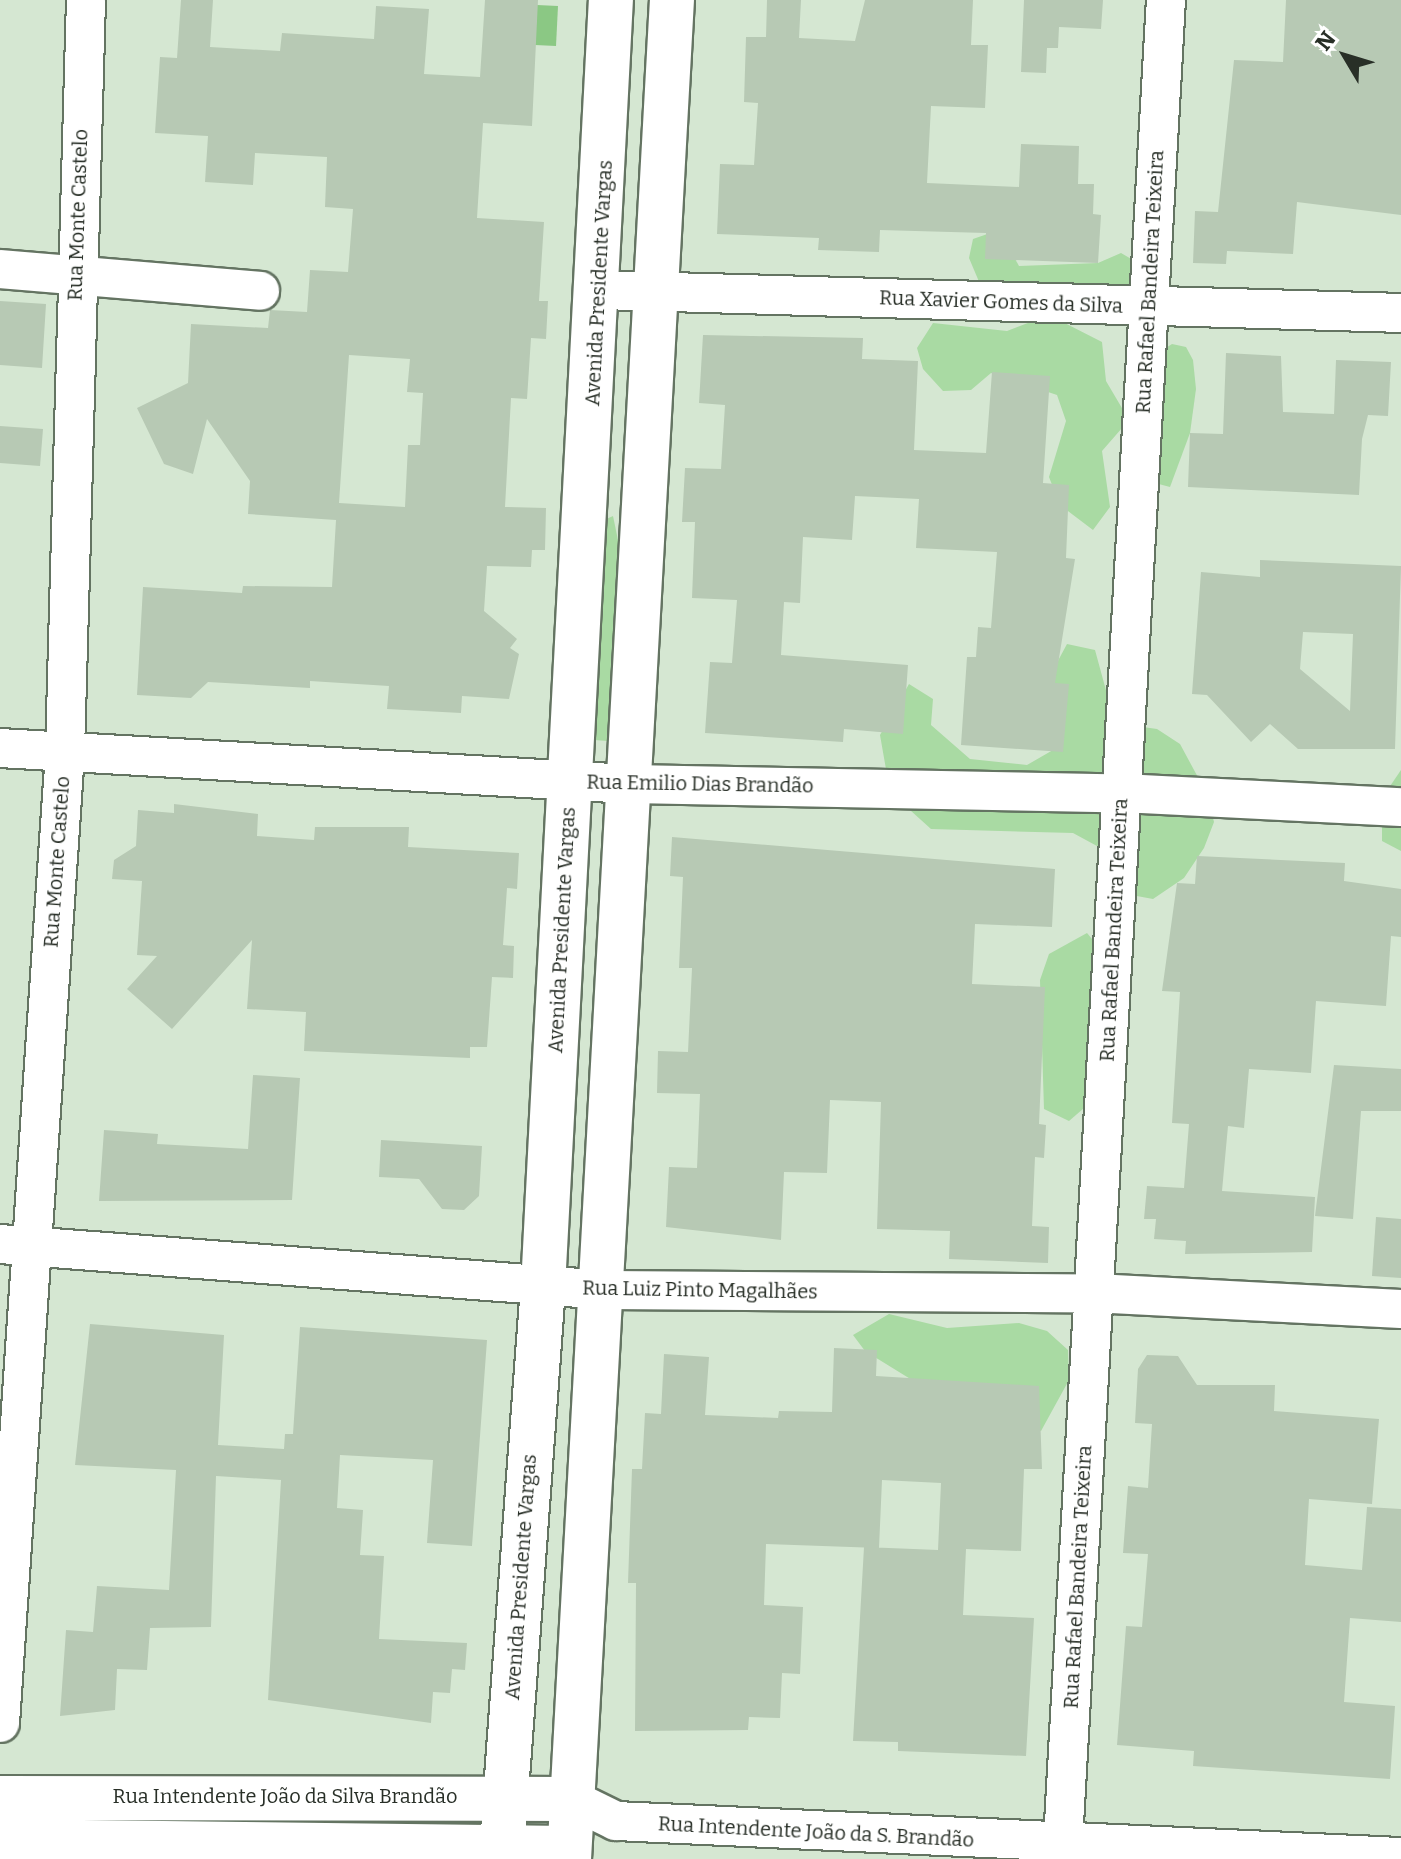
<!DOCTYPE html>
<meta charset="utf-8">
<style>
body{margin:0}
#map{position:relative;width:1401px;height:1859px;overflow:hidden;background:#d5e7d2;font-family:Bitter,serif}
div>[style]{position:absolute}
.green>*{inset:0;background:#a9daa3}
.water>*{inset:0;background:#8bc884}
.building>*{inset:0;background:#b7c9b4}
.roads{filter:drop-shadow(2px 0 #647462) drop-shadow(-2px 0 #647462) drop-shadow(0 2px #647462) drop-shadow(0 -2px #647462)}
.minor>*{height:38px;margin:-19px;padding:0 19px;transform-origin:19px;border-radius:19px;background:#fff}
.tertiary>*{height:44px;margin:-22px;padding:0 22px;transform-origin:22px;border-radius:22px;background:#fff}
.secondary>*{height:44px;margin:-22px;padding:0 22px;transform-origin:22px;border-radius:22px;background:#fff}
span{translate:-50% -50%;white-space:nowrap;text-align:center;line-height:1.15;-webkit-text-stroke:7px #fff;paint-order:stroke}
.street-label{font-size:20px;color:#282f27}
.north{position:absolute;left:1305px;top:16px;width:80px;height:80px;-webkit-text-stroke:6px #fff;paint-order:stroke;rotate:308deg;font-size:22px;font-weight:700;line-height:32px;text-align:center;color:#282f27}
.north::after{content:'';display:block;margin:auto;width:28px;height:36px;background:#282f27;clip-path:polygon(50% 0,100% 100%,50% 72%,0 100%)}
</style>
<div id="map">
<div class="green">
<div style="clip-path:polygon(999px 230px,1019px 266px,1098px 263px,1121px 253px,1133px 260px,1136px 288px,980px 284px,969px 258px,973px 239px)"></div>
<div style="clip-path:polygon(1049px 315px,1102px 342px,1106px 381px,1129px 420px,1102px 451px,1110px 507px,1093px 530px,1060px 505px,1049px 477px,1066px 421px,1057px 395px,991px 373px,971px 390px,943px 391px,923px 369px,917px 348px,933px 323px,1007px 331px)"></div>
<div style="clip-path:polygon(1172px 344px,1186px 347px,1193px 360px,1196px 389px,1190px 433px,1170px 487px,1155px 483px,1161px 351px)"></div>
<div style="clip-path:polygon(613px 516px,624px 569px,619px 732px,608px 741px,594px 740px,600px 522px)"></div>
<div style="clip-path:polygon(1067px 644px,1095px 650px,1110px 705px,1129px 725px,1157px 729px,1180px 744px,1207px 794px,1214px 822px,1204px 848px,1184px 878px,1153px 899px,1126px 894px,1097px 846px,1073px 833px,931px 829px,890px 792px,880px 735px,909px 684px,933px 699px,931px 725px,970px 759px,1027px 765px,1053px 750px,1053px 670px)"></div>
<div style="clip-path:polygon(1401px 770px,1401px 851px,1382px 841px,1382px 798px)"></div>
<div style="clip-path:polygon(1087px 933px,1097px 945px,1091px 1102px,1069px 1121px,1044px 1109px,1040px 980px,1049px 954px)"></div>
<div style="clip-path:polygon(889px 1314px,947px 1328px,1019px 1323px,1047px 1331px,1068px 1350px,1069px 1380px,1041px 1431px,1026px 1426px,912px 1380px,865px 1351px,853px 1335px)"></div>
</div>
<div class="water">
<div style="clip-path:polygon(537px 5px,558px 6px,556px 46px,535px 45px)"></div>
</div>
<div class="building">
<div style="clip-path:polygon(evenodd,181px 0,213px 0,210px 47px,280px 51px,282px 33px,374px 39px,376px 6px,429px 9px,424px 74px,480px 77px,485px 0,538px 0,532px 126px,483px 123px,477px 218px,544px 222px,539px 301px,548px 301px,546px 339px,531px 338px,527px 399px,511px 398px,505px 507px,546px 508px,545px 550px,532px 550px,531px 567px,487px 566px,484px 611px,517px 639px,510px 648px,519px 654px,509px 699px,462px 696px,461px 713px,387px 709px,389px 686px,310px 681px,310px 688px,208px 682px,191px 698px,137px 695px,143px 587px,242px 593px,243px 586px,332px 587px,336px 520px,248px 514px,250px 481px,207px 419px,193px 474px,164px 464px,137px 408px,188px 383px,191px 324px,268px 328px,270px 310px,307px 312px,310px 270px,348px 272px,353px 209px,325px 207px,327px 157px,255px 153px,253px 185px,205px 182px,208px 136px,155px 133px,160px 57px,177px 58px,181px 0,349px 355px,410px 359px,407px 392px,423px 393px,420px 445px,408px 445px,405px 507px,339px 503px,349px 355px)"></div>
<div style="clip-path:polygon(767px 0,801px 0,799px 38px,855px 41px,865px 0,973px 0,971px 45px,988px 45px,985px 108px,931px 106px,927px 183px,1019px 187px,1021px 144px,1079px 146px,1078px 184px,1094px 184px,1093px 214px,1101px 215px,1098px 263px,985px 259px,986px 233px,880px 230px,879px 252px,818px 250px,819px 238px,717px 234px,720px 164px,754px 165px,758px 103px,744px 102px,746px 37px,766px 37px)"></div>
<div style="clip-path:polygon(1024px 0,1103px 0,1101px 29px,1059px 27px,1058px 48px,1047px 48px,1046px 73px,1021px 72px)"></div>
<div style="clip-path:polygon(1286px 0,1401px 0,1401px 215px,1297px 202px,1293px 254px,1227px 251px,1226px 264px,1193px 263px,1195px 211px,1218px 212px,1234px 60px,1283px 62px)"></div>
<div style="clip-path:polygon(0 301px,46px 304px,42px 368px,0 365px)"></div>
<div style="clip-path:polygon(703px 335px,863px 338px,862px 359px,918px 361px,914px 450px,986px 453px,992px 372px,1050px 376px,1043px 483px,1069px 485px,1066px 558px,1075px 559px,1055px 683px,1069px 684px,1063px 752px,961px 745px,967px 657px,976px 657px,978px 627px,991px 628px,997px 552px,916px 548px,919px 499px,855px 496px,852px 540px,803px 537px,800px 603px,784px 602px,781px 655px,908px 665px,903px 734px,844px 729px,843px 742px,705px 733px,710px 662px,732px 663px,737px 600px,692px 598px,695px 522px,682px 522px,685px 468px,721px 469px,725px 405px,699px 403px)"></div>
<div style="clip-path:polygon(1226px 353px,1281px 356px,1283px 412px,1334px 414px,1336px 360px,1391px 362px,1388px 416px,1368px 415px,1362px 439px,1359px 495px,1188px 487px,1190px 433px,1223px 434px)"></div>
<div style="clip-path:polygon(0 426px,43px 429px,40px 466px,0 463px)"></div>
<div style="clip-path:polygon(evenodd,1260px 560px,1401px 566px,1395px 749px,1298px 749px,1270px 724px,1251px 742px,1207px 695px,1192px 694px,1201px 572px,1260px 577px,1260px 560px,1303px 632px,1353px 634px,1350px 711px,1300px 669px,1303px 632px)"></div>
<div style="clip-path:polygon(174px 804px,258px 814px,257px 836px,314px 840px,315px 827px,409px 827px,408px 847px,519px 853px,517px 889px,507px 888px,503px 945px,514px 946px,513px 978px,492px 977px,487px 1047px,470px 1047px,470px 1058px,304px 1051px,306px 1012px,247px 1009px,252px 940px,172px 1029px,127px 989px,157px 956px,137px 955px,142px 881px,112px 879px,114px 860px,136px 846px,138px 810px,174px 813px)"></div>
<div style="clip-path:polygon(672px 837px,1055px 869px,1052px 927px,975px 924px,972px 984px,1045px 987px,1039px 1124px,1046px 1125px,1044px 1158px,1035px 1157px,1032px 1226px,1049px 1227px,1048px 1263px,949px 1259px,950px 1231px,877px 1229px,881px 1102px,830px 1100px,827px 1173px,784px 1172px,781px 1240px,666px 1227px,669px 1167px,697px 1168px,700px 1094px,657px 1093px,658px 1051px,688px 1052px,692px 968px,679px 968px,683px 877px,670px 876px)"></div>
<div style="clip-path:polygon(1197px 856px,1345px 863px,1344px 881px,1401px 889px,1401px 937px,1391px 936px,1386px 1006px,1316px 1001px,1311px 1073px,1249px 1069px,1244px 1128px,1228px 1126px,1222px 1191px,1315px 1197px,1312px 1252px,1185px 1254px,1186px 1241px,1154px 1239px,1156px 1219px,1144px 1219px,1147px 1186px,1184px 1188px,1189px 1124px,1172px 1123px,1180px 992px,1162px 991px,1177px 883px,1195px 884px)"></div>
<div style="clip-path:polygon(1334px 1065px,1401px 1069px,1401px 1111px,1361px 1111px,1353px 1219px,1315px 1216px)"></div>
<div style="clip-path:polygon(253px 1075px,300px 1078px,292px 1200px,99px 1201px,104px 1130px,158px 1134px,157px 1144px,248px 1149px)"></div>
<div style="clip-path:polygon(381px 1140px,482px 1146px,479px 1196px,464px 1210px,442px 1209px,419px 1179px,379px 1177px)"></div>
<div style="clip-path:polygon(1376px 1217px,1401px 1219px,1401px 1278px,1372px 1276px)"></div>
<div style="clip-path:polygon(90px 1324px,224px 1335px,218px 1445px,284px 1449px,285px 1434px,293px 1434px,300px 1327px,487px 1340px,472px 1546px,427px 1543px,433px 1460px,340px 1455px,337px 1508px,363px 1510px,360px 1555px,384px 1556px,379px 1639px,467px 1643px,465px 1670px,452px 1669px,450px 1693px,433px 1692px,431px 1723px,268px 1700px,281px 1480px,216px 1476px,211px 1627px,150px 1628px,147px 1670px,117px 1669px,115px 1710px,60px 1716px,66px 1630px,93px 1632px,97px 1586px,169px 1590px,176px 1470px,75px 1465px)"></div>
<div style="clip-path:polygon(834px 1348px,877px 1350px,876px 1376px,1039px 1386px,1042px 1469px,1024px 1469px,1021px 1551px,966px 1549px,963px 1615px,1034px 1618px,1026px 1756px,898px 1751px,898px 1742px,853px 1741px,864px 1547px,938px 1550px,941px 1483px,882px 1480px,879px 1548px,766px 1544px,764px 1605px,803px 1607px,800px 1674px,782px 1673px,780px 1718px,749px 1717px,748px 1730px,635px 1731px,636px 1583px,628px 1583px,632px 1469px,642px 1469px,645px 1413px,661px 1414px,664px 1354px,709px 1357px,705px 1415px,778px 1418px,779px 1411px,832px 1412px)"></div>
<div style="clip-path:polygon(1147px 1355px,1178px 1356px,1197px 1385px,1275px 1385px,1274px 1411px,1379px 1419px,1372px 1504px,1309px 1499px,1305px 1565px,1362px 1570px,1367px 1507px,1401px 1509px,1401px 1622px,1350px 1618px,1344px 1702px,1395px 1706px,1390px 1779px,1193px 1766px,1194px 1751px,1117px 1745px,1126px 1626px,1142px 1627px,1148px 1554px,1123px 1553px,1128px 1486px,1148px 1488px,1152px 1424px,1135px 1423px,1138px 1369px)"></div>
</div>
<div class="roads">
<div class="minor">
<div style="left:0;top:269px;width:261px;rotate:4.8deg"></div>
<div style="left:600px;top:290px;width:801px;rotate:1.64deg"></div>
<div style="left:0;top:748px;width:632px;rotate:3.27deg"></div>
<div style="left:631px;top:784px;width:491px;rotate:1.1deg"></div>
<div style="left:1122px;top:793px;width:279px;rotate:2.9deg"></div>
<div style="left:0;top:1244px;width:608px;rotate:4.34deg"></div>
<div style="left:606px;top:1290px;width:488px;rotate:0.4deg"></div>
<div style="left:1094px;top:1293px;width:307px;rotate:3deg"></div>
<div style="left:0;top:1723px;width:974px;rotate:-86.17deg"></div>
<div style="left:65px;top:751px;width:751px;rotate:-88.4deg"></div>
<div style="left:571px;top:1799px;width:50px;rotate:26.1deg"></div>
<div style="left:616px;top:1821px;width:786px;rotate:2.63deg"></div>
<div style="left:1062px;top:1859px;width:1862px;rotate:-86.8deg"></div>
</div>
<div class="tertiary">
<div style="left:0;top:1798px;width:571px;rotate:0.1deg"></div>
<div style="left:0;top:1841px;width:569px;rotate:0.7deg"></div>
</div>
<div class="secondary">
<div style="left:501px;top:1859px;width:574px;rotate:-85.8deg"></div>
<div style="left:543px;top:1287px;width:1289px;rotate:-86.98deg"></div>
<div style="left:569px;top:1859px;width:1862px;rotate:-86.83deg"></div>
</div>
</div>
<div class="street-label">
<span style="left:78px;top:215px;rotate:-88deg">Rua Monte Castelo</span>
<span style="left:1150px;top:282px;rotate:-87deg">Rua Rafael Bandeira Teixeira</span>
<span style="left:599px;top:283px;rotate:-87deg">Avenida Presidente Vargas</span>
<span style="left:1001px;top:302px;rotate:2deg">Rua Xavier Gomes da Silva</span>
<span style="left:700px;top:784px;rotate:1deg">Rua Emilio Dias Brandão</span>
<span style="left:57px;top:862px;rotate:-86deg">Rua Monte Castelo</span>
<span style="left:562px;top:930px;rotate:-87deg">Avenida Presidente Vargas</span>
<span style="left:1114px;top:930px;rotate:-87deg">Rua Rafael Bandeira Teixeira</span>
<span style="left:700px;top:1290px;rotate:1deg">Rua Luiz Pinto Magalhães</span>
<span style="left:521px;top:1577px;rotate:-86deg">Avenida Presidente Vargas</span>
<span style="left:1078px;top:1577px;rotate:-87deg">Rua Rafael Bandeira Teixeira</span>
<span style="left:285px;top:1796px">Rua Intendente João da Silva Brandão</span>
<span style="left:816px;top:1832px;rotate:3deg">Rua Intendente João da S. Brandão</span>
</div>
<div class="north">N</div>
</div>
